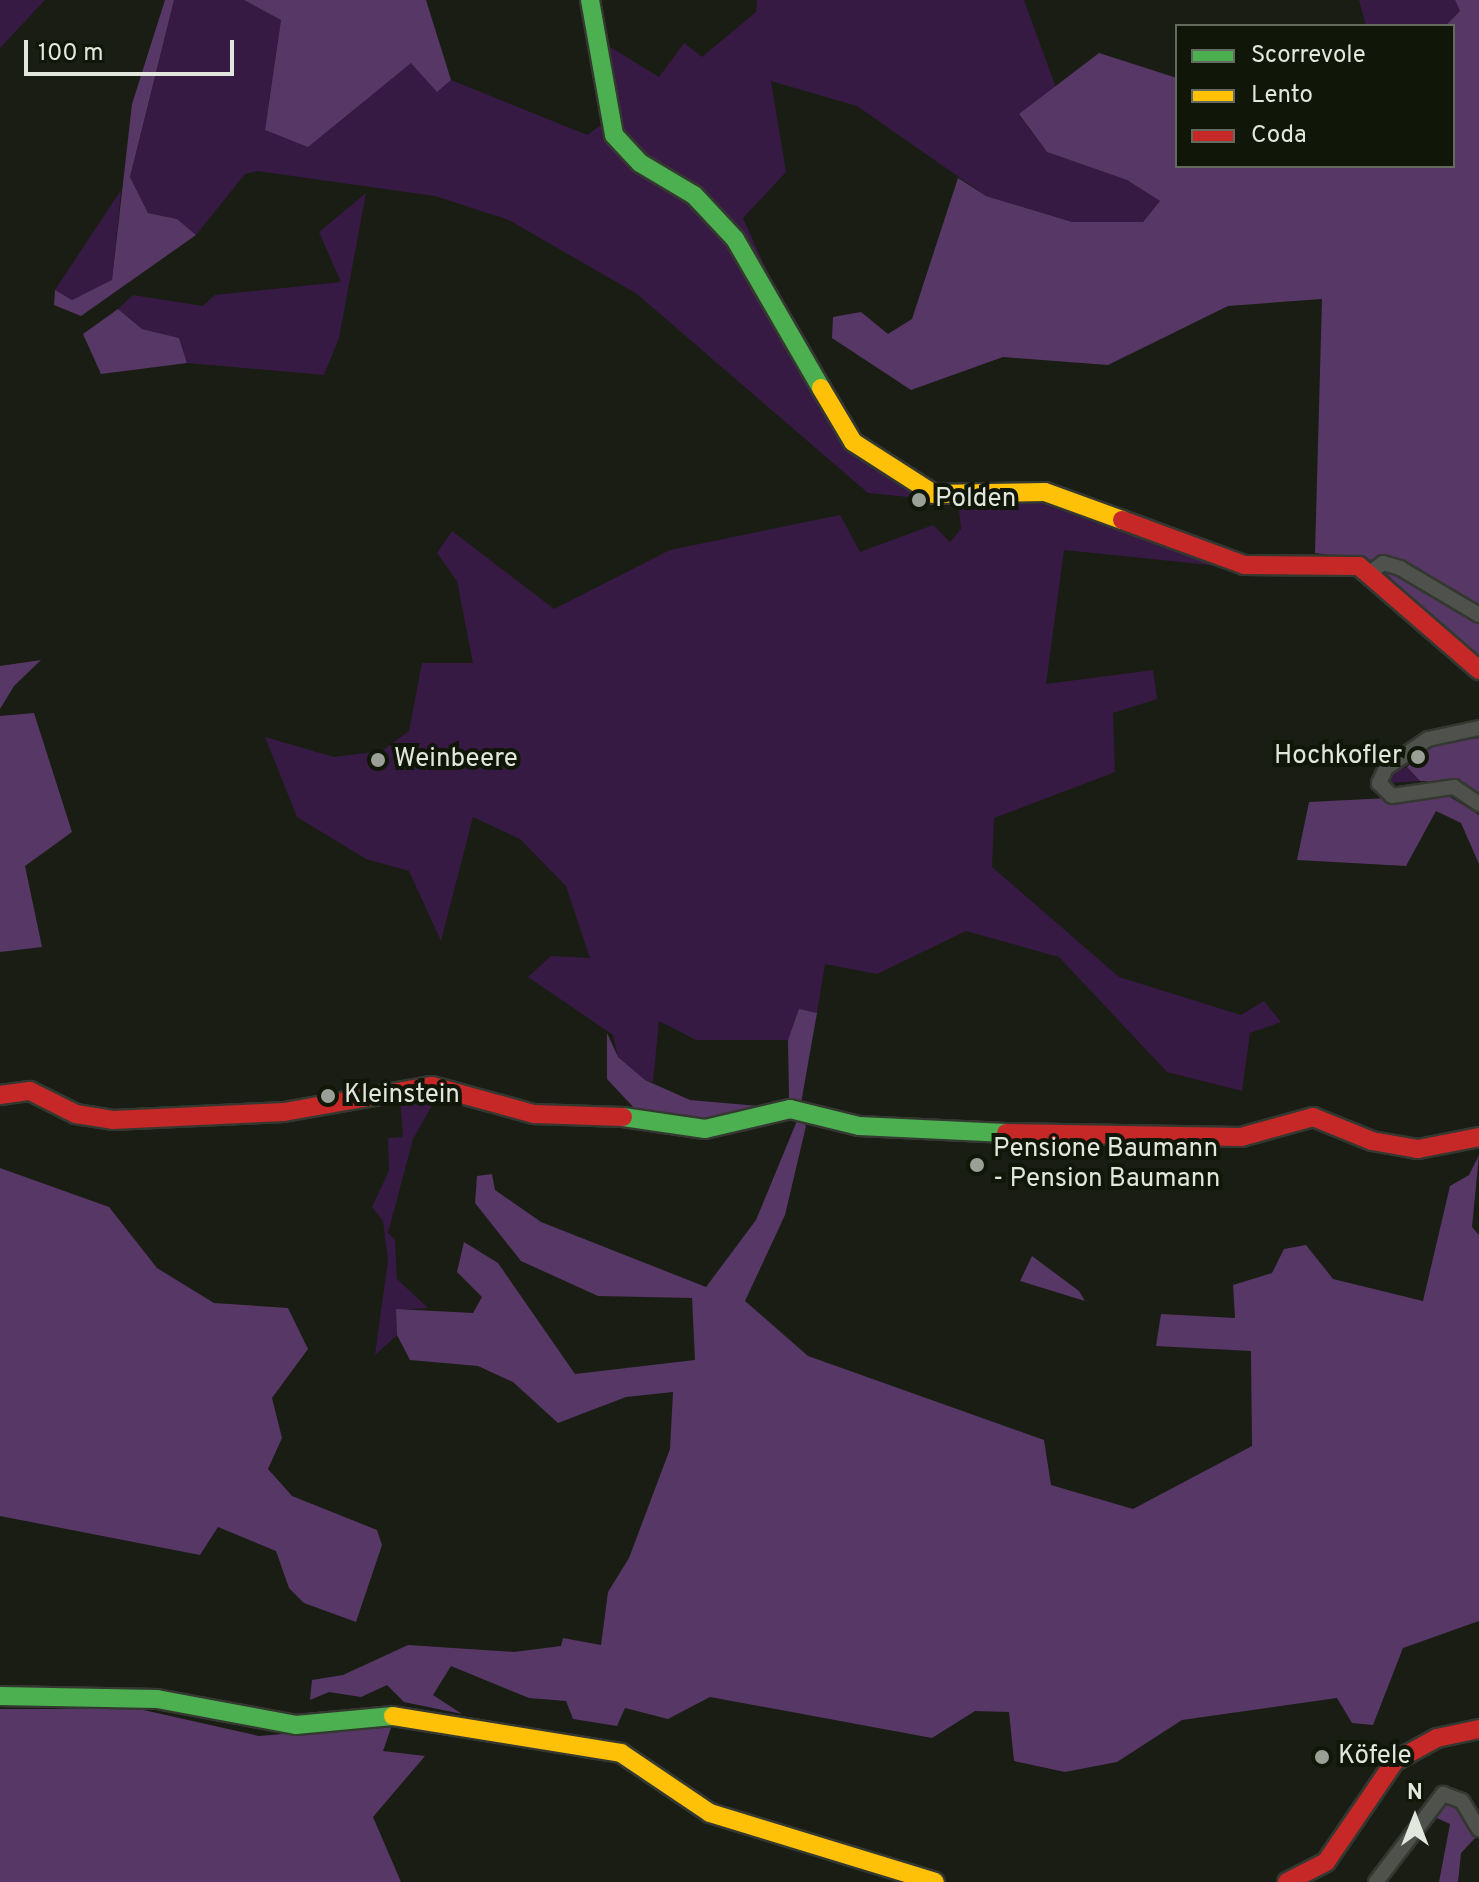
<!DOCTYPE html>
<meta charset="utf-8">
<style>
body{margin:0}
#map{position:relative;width:1479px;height:1882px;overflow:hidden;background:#191d14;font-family:Overpass,sans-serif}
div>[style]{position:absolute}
.green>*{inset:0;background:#371a43}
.forest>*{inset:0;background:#573765}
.roads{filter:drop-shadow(2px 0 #343831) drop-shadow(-2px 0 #343831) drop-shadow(0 2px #343831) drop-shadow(0 -2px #343831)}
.street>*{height:14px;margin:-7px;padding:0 7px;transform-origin:7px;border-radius:7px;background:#4f524c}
.fast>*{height:18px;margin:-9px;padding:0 9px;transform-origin:9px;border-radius:9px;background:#4caf50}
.slow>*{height:18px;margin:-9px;padding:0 9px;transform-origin:9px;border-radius:9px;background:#ffc107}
.jam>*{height:18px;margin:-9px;padding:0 9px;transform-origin:9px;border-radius:9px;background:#c62828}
.dots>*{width:22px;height:22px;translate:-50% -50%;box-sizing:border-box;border:4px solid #111708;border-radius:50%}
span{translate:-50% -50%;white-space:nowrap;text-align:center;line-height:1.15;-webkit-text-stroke:8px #111708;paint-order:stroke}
.poi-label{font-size:26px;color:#e1e7dc}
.left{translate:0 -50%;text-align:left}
.right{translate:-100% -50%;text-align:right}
.legend{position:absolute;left:1175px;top:24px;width:280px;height:144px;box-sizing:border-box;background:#111708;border:2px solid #646a5d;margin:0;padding:10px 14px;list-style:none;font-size:24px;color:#e1e7dc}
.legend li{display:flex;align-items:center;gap:16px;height:40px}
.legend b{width:40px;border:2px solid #646a5d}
.north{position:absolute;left:1375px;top:1778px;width:80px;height:80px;-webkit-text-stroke:6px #111708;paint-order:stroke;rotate:0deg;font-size:22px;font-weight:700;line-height:32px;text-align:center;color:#e1e7dc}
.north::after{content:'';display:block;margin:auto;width:28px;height:36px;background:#e1e7dc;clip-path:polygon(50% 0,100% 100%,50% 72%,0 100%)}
.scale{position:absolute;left:24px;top:40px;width:210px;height:36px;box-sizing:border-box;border:4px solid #e1e7dc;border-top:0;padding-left:10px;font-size:24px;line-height:28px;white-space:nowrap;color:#e1e7dc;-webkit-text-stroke:6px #111708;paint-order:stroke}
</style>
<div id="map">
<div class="green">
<div style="clip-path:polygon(0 0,45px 0,0 48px)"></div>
<div style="clip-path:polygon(174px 0,244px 0,281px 20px,265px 130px,411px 63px,437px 91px,451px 80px,587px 135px,604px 123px,724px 235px,829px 419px,918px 498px,868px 493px,637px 294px,509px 220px,435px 196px,257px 171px,245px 174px,196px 235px,177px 219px,148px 213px,130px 177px)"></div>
<div style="clip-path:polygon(757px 0,1024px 0,1056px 88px,1019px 115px,1047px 152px,1127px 180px,1160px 201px,1143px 222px,1072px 222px,986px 196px,857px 106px,771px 81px,786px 172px,743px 218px,792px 327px,742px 242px,622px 136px,611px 89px,610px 47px,659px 77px,684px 43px,702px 57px,756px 12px)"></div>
<div style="clip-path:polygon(1359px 0,1455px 0,1460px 11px,1445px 26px,1366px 26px)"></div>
<div style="clip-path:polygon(121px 190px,112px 281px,72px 300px,55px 290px)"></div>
<div style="clip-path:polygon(366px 193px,339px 338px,324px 375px,187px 363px,179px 338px,142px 329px,118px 309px,133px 295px,203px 306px,215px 295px,341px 282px,319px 232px)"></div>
<div style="clip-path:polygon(1038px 497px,1229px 567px,1064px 550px,1046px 684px,1153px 670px,1157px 699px,1113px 713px,1115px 772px,994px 818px,992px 867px,1119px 977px,1241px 1015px,1264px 1001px,1281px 1022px,1250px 1033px,1242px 1091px,1167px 1072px,1059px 957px,966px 931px,877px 974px,825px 964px,817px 1013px,799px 1010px,788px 1040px,696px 1040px,659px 1021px,653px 1082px,645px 1080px,618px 1057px,613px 1035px,528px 977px,551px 956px,590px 958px,566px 886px,520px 839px,473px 817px,441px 941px,409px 871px,366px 859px,297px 817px,265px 737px,334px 757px,382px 751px,409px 731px,422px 663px,473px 663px,457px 581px,437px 553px,452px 531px,554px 609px,670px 550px,840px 515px,860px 552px,933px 525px,950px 542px,961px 529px,958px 501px)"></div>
<div style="clip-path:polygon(1407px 767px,1420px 781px,1389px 783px,1389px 774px)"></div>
<div style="clip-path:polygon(400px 1095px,435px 1100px,413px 1139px,388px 1233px,395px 1240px,397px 1279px,428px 1308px,396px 1310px,397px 1335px,375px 1355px,388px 1260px,383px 1221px,372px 1207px,389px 1171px,388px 1138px,403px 1137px)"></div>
</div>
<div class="forest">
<div style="clip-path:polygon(165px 0,174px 0,130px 177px,148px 213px,177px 219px,196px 235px,81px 316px,54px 305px,55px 290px,72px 300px,112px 280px,132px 104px)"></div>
<div style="clip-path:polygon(244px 0,426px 0,451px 80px,437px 92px,411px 63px,308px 147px,265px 130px,281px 20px)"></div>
<div style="clip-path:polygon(1455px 0,1479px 0,1479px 662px,1372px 560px,1315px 553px,1322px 299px,1228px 306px,1108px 365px,1003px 357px,911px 390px,832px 338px,833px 317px,861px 312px,888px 334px,912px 319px,958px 178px,986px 196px,1072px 222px,1143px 222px,1160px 201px,1127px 180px,1047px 152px,1019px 114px,1099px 53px,1177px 78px,1177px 166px,1453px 166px,1453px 26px,1445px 26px,1460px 11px)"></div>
<div style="clip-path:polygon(118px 309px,142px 329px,179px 338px,187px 363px,101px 374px,83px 334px)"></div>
<div style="clip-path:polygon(41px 660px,14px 686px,0 709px,0 666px)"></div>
<div style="clip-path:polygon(34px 713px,72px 832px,25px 866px,42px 947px,0 952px,0 716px)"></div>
<div style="clip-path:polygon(1479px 738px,1479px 800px,1450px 782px,1420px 781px,1407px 767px,1432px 745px)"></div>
<div style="clip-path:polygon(1447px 795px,1479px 815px,1479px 864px,1461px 823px,1436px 811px,1406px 866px,1297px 860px,1309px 802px)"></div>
<div style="clip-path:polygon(799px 1009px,817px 1013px,801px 1103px,789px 1098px,788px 1040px)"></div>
<div style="clip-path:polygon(607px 1033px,618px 1057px,645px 1080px,690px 1100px,770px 1107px,716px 1122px,636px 1110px,607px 1079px)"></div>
<div style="clip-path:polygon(799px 1116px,806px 1126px,785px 1215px,745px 1301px,808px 1356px,1044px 1440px,1051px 1485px,1133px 1509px,1252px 1446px,1251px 1351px,1156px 1346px,1161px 1314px,1235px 1318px,1233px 1285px,1272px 1273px,1284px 1249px,1306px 1245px,1333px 1279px,1423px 1301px,1450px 1186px,1469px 1175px,1479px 1155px,1472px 1227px,1479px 1235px,1479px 1621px,1403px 1648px,1373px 1725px,1352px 1723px,1337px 1698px,1182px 1720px,1117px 1762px,1065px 1772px,1014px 1761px,1009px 1712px,975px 1711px,932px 1738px,710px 1697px,668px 1719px,625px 1708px,617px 1726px,573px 1719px,566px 1701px,529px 1698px,451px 1666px,433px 1695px,462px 1714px,404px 1702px,387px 1685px,361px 1697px,329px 1692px,310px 1700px,312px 1680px,343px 1675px,408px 1645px,514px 1652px,561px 1646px,563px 1638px,601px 1645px,608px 1592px,629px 1558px,670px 1449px,673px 1392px,626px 1397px,558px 1423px,513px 1382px,478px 1366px,410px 1360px,397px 1335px,396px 1309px,473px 1313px,482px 1297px,457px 1272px,464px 1242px,498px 1263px,575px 1374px,695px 1360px,692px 1298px,598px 1296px,521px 1261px,475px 1203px,477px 1176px,492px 1174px,495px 1190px,541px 1222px,706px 1287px,756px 1220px)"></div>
<div style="clip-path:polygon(0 1168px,109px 1207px,157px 1268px,214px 1303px,288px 1308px,308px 1349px,272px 1398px,282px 1438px,268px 1469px,292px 1496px,377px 1530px,382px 1545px,356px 1622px,304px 1603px,289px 1588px,276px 1551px,218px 1527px,200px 1555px,0 1516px)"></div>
<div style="clip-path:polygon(1032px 1256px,1079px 1291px,1085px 1301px,1020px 1281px)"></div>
<div style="clip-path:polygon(0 1709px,139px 1709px,259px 1736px,392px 1725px,383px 1751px,425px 1756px,373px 1817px,401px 1882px,0 1882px)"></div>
<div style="clip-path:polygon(1440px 1804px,1460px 1807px,1477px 1836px,1461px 1853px,1458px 1882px,1439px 1882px,1450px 1824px,1428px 1814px)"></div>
</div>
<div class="roads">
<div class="street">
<div style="left:1371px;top:572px;width:15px;rotate:-37deg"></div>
<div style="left:1383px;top:563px;width:18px;rotate:16deg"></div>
<div style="left:1400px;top:568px;width:92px;rotate:30.7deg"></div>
<div style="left:1479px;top:728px;width:52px;rotate:167.8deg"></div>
<div style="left:1428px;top:739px;width:51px;rotate:145.4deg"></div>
<div style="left:1386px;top:768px;width:17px;rotate:115deg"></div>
<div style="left:1379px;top:783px;width:18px;rotate:45deg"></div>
<div style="left:1392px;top:796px;width:63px;rotate:-8.3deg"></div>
<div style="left:1454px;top:787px;width:30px;rotate:34deg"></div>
<div style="left:1376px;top:1882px;width:111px;rotate:-52.7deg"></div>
<div style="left:1443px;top:1794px;width:20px;rotate:20deg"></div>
<div style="left:1462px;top:1801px;width:33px;rotate:59deg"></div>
</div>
<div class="fast">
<div style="left:590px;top:0;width:137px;rotate:79.9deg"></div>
<div style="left:614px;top:135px;width:38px;rotate:47deg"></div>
<div style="left:640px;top:163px;width:63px;rotate:30.7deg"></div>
<div style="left:694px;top:195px;width:60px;rotate:47deg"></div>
<div style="left:735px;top:239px;width:172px;rotate:60deg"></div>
<div style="left:623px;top:1117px;width:83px;rotate:8.3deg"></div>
<div style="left:705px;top:1129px;width:87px;rotate:-13.2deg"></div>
<div style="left:790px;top:1109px;width:71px;rotate:13.8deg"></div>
<div style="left:859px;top:1126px;width:147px;rotate:2.7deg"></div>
<div style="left:0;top:1696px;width:157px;rotate:1.1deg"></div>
<div style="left:157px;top:1699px;width:141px;rotate:10.6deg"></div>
<div style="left:296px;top:1725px;width:97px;rotate:-5.3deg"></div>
</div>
<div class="slow">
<div style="left:821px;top:388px;width:63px;rotate:59.3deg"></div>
<div style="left:853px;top:442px;width:96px;rotate:32.7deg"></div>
<div style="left:934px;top:494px;width:111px;rotate:-1deg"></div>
<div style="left:1045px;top:492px;width:82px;rotate:20deg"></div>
<div style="left:393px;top:1716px;width:231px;rotate:9.2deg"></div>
<div style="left:621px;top:1753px;width:107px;rotate:34deg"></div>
<div style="left:710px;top:1813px;width:235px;rotate:17deg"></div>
</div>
<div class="jam">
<div style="left:1122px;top:520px;width:130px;rotate:20.2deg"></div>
<div style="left:1244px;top:565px;width:115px;rotate:0.5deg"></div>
<div style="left:1359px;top:566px;width:159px;rotate:40.9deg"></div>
<div style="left:0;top:1095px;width:30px;rotate:-8deg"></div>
<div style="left:30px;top:1091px;width:51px;rotate:26.6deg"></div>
<div style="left:76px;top:1114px;width:37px;rotate:9deg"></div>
<div style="left:113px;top:1120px;width:171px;rotate:-2.7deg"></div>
<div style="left:284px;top:1112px;width:150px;rotate:-10deg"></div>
<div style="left:432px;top:1086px;width:106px;rotate:15.4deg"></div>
<div style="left:534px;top:1114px;width:89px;rotate:1.9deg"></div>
<div style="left:1006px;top:1133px;width:235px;rotate:1deg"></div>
<div style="left:1241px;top:1137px;width:75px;rotate:-15.5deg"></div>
<div style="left:1313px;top:1117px;width:64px;rotate:22.1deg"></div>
<div style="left:1372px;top:1141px;width:47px;rotate:9.9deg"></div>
<div style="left:1418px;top:1149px;width:62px;rotate:-11.1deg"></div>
<div style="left:1287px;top:1882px;width:44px;rotate:-27.1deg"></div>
<div style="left:1326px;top:1862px;width:122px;rotate:-55.7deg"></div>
<div style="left:1395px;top:1761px;width:48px;rotate:-28.7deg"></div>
<div style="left:1437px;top:1738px;width:43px;rotate:-12.1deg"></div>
</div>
</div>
<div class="dots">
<div style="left:919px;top:500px;background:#9ba096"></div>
<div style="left:1418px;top:757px;background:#9ba096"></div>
<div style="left:378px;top:760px;background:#9ba096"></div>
<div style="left:328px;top:1096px;background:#9ba096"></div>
<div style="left:977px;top:1165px;background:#9ba096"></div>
<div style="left:1322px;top:1757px;background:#9ba096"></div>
</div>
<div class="poi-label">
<span class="left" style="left:935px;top:500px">Polden</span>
<span class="right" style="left:1402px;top:757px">Hochkofler</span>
<span class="left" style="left:394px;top:760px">Weinbeere</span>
<span class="left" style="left:344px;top:1096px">Kleinstein</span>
<span class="left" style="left:993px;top:1165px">Pensione Baumann<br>- Pension Baumann</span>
<span class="left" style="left:1338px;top:1757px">Köfele</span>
</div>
<ul class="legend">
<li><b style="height:10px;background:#4caf50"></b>Scorrevole</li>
<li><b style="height:10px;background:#ffc107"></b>Lento</li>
<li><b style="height:10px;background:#c62828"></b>Coda</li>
</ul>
<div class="north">N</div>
<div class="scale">100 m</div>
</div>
